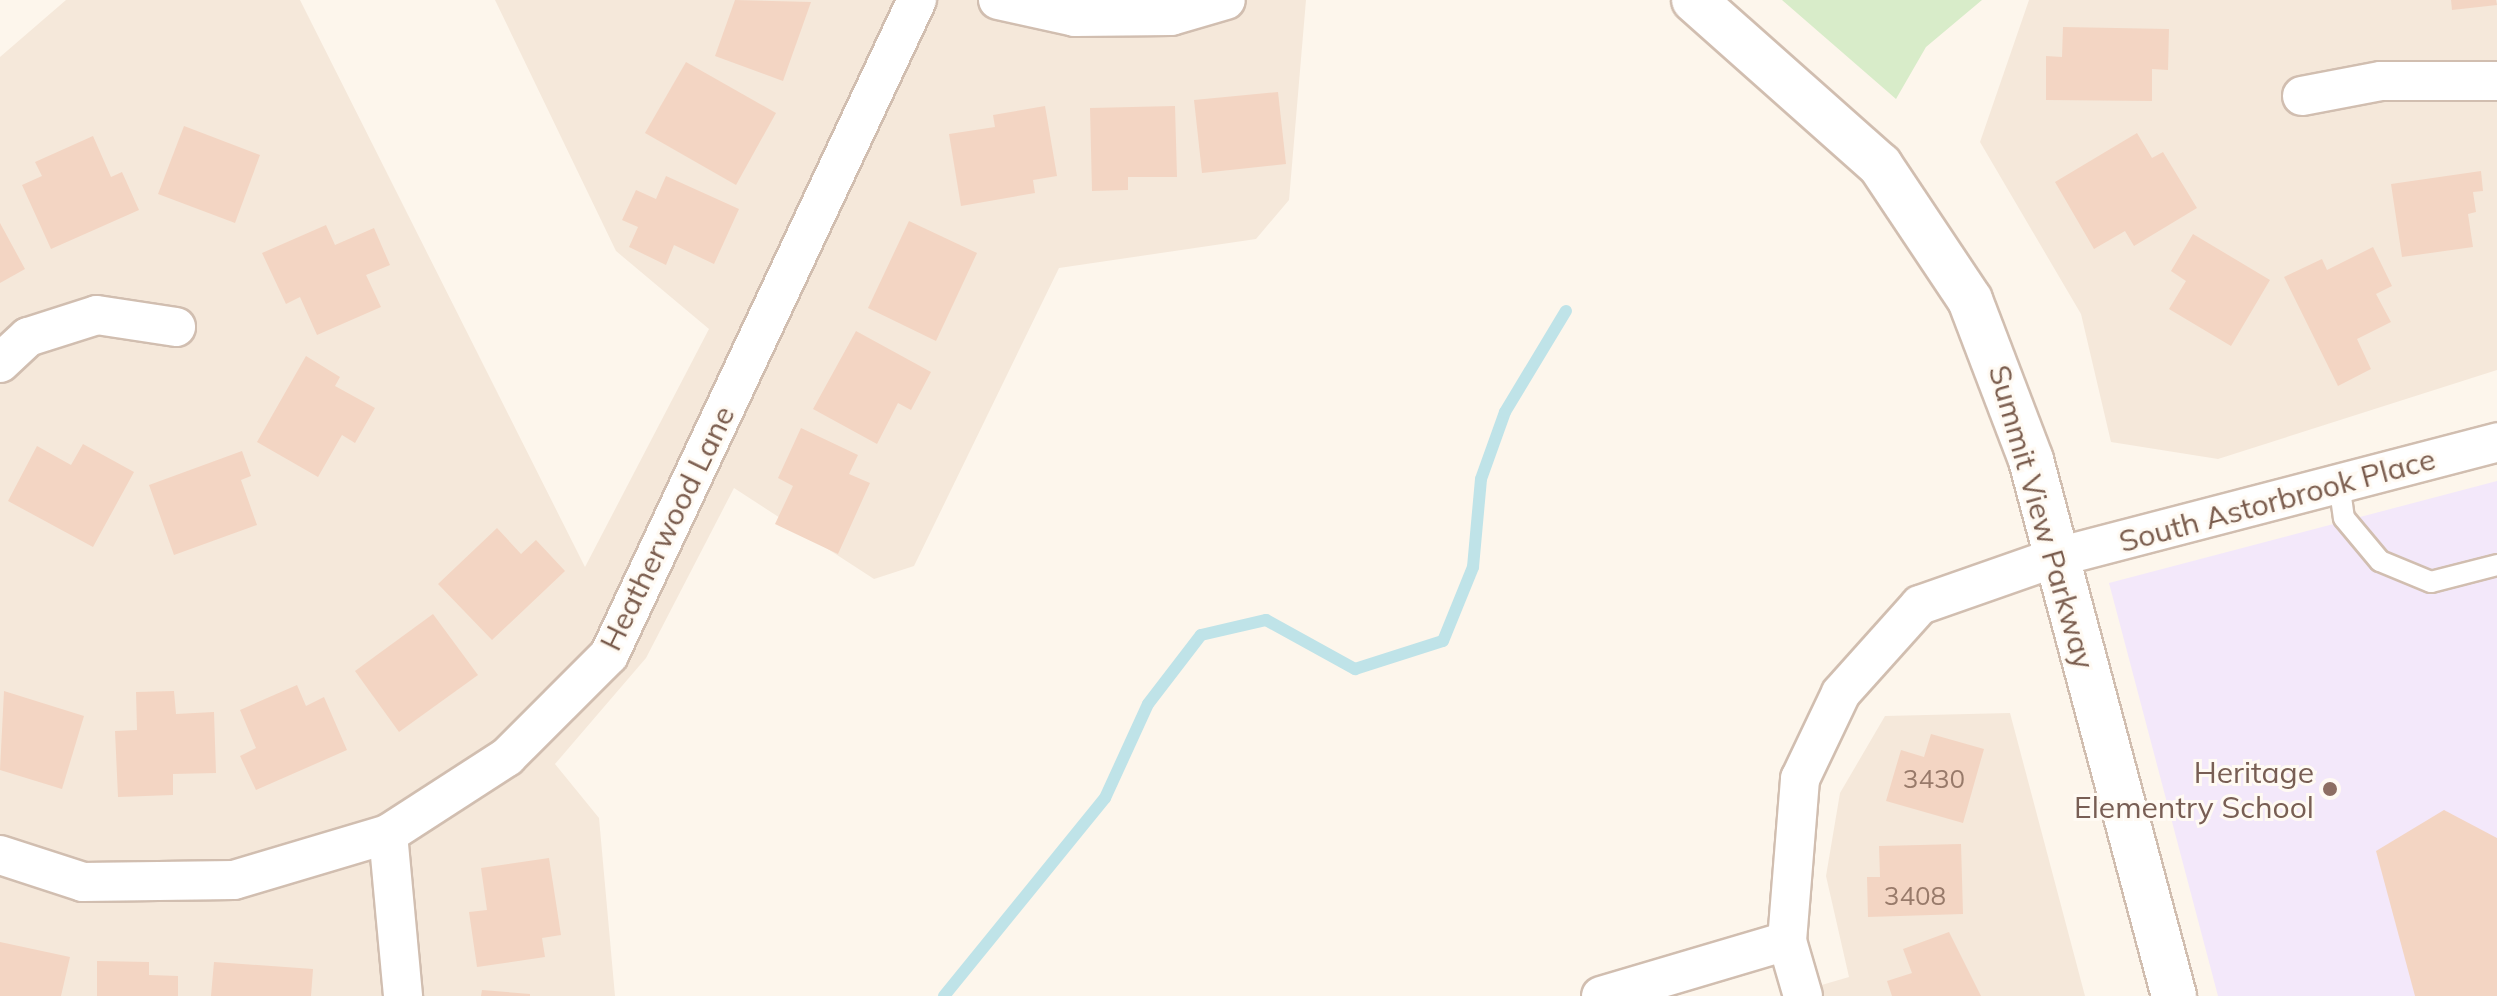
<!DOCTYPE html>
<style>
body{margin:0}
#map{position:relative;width:2497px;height:996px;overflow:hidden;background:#fdf6ec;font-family:Mulish,sans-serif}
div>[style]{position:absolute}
.residential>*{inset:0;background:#f5e8da}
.education>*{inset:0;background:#f3e8fa}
.green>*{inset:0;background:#d8ecc9}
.stream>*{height:12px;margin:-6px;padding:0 6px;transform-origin:6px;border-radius:6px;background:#bfe3e8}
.building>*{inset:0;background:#f3d5c3}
.roads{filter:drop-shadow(2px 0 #d1beb0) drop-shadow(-2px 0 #d1beb0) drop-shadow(0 2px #d1beb0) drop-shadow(0 -2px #d1beb0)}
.service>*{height:20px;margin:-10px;padding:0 10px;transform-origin:10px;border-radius:10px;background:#fff}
.minor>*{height:38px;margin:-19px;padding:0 19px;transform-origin:19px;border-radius:19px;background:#fff}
.tertiary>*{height:44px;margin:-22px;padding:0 22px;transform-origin:22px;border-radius:22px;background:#fff}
.dots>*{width:22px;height:22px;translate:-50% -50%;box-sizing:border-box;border:4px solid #fffaf3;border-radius:50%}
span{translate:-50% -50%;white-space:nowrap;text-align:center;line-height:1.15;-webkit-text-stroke:6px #fffaf3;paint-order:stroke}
.number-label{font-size:26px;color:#987a6a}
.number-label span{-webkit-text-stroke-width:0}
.street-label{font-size:30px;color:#7a5c4d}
.education-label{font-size:30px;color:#785e54}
.right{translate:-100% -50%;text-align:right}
</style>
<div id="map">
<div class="residential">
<div style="clip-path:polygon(66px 0,300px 0,585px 567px,709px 329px,616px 251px,495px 0,1306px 0,1289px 200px,1256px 239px,1059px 268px,914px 566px,874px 579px,734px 488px,646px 658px,555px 764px,599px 818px,615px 996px,0 996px,0 57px)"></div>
<div style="clip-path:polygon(2029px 0,2497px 0,2497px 370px,2218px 459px,2111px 442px,2081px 314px,1980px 142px)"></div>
<div style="clip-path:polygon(2010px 713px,2085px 996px,1784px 996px,1849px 977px,1826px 876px,1840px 793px,1885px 716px)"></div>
</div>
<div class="education">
<div style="clip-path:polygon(2497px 481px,2497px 996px,2218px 996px,2109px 583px)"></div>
</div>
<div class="green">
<div style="clip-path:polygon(1782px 0,1982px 0,1926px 47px,1896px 99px)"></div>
</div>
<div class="stream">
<div style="left:944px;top:996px;width:255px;rotate:-50.9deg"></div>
<div style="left:1105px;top:798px;width:103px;rotate:-65.4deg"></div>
<div style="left:1148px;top:704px;width:87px;rotate:-52.5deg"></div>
<div style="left:1201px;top:635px;width:67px;rotate:-13deg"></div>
<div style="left:1266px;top:620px;width:102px;rotate:28.8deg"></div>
<div style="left:1355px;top:669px;width:92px;rotate:-17.7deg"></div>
<div style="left:1443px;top:641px;width:80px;rotate:-67.9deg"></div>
<div style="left:1473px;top:567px;width:88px;rotate:-84.8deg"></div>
<div style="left:1481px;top:479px;width:71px;rotate:-70.3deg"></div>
<div style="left:1505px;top:412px;width:118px;rotate:-58.9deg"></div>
</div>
<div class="building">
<div style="clip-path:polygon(735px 0,811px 2px,783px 81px,715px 56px)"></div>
<div style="clip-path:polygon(2451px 0,2496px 0,2497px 5px,2452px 10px)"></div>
<div style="clip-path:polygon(2063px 27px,2169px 29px,2168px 70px,2152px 69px,2152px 101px,2046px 100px,2046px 56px,2062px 57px)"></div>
<div style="clip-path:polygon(686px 62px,776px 113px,736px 185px,645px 133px)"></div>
<div style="clip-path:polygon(1278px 92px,1286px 164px,1202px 173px,1194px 100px)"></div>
<div style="clip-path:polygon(1045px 106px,1057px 176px,1033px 180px,1035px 193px,961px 206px,949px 134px,995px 127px,993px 115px)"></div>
<div style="clip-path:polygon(1175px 106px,1177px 177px,1128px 177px,1128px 190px,1092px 191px,1090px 108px)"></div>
<div style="clip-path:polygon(184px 126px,260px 155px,235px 223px,158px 194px)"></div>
<div style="clip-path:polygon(2137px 133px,2152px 158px,2163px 152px,2197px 208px,2134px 246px,2125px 231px,2094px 249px,2055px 182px)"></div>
<div style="clip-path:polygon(93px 136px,111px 177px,122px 172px,139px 210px,51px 249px,22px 185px,42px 176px,35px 162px)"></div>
<div style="clip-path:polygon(2481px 171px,2483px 191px,2473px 192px,2476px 212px,2468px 214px,2473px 247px,2402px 257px,2391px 184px)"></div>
<div style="clip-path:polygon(666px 176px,739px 209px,714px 264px,674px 245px,666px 265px,629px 247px,638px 227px,622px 220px,636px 190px,656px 199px)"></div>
<div style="clip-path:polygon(909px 221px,977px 253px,936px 341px,868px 308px)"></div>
<div style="clip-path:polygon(0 223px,25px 269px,0 283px)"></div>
<div style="clip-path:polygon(326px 225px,335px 245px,374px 228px,390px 265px,366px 275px,381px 307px,317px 335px,300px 297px,286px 304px,262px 253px)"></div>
<div style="clip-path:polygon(2193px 234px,2270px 280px,2231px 346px,2169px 309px,2186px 281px,2171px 271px)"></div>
<div style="clip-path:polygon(2373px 247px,2392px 286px,2376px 294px,2391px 322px,2357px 339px,2371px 369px,2338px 386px,2284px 277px,2322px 259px,2327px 270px)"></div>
<div style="clip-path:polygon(856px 331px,931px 372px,911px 410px,898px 403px,877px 444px,813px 409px)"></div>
<div style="clip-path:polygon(306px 356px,340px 377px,335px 386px,375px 408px,355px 443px,342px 435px,318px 477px,257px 442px)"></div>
<div style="clip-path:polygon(801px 428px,858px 455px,849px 474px,870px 483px,838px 554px,775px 524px,793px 486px,778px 478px)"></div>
<div style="clip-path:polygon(83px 444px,134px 472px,93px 547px,8px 501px,37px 446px,71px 465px)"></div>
<div style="clip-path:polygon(242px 451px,251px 476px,241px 480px,257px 525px,174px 555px,149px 485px)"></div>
<div style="clip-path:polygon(497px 528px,521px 554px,536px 540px,565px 571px,492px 640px,438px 584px)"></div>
<div style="clip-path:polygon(433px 614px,478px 675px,399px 732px,355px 671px)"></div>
<div style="clip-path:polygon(297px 685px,306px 706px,324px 697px,347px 750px,256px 790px,240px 756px,256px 748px,240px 710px)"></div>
<div style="clip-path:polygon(4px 691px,84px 716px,62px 789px,0 770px)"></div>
<div style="clip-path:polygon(174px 691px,176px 714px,214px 712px,216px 773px,173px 774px,173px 795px,118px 797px,115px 731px,137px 730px,136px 692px)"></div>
<div style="clip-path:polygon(1931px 734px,1984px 749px,1963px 823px,1886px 801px,1901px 750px,1924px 757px)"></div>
<div style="clip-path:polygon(2444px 810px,2497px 838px,2497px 996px,2415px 996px,2376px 851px)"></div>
<div style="clip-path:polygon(1961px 844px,1963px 914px,1868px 917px,1867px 877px,1880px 877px,1879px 846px)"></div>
<div style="clip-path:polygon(549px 858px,561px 935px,542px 938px,545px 957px,477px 967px,469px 912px,487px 910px,481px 868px)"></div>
<div style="clip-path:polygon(1949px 932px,1981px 996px,1892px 996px,1887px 981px,1912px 973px,1903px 949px)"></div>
<div style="clip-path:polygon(0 942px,70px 957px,61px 996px,0 996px)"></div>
<div style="clip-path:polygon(97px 961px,149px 962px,149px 975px,178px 976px,178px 996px,97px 996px)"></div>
<div style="clip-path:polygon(214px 962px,313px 969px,311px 996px,211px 996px)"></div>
<div style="clip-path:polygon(482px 990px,530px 994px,530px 996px,481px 996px)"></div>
</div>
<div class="roads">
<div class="service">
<div style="left:2339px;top:483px;width:35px;rotate:82deg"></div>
<div style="left:2344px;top:518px;width:56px;rotate:50.1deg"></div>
<div style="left:2380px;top:561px;width:55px;rotate:22.4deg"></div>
<div style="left:2431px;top:582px;width:68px;rotate:-14.4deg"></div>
</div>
<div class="minor">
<div style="left:998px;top:0;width:79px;rotate:12.4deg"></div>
<div style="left:1075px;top:17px;width:96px;rotate:-0.6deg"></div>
<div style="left:1171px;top:16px;width:57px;rotate:-16.2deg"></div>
<div style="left:2302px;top:96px;width:80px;rotate:-10.8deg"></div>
<div style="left:2381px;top:81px;width:116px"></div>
<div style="left:0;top:363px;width:38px;rotate:-43deg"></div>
<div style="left:28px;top:337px;width:72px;rotate:-17.7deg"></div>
<div style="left:97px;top:315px;width:80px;rotate:8.6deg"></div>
<div style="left:388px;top:834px;width:163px;rotate:84.7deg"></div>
<div style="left:0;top:855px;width:87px;rotate:18deg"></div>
<div style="left:83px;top:882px;width:151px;rotate:-0.8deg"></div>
<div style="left:234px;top:880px;width:161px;rotate:-16.6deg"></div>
<div style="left:388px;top:834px;width:142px;rotate:-32.9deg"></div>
<div style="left:507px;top:757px;width:144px;rotate:-45deg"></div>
<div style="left:609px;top:655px;width:724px;rotate:-64.82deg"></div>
<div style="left:1601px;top:996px;width:194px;rotate:-16.5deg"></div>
<div style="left:1803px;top:996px;width:57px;rotate:-106.2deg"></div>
<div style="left:1787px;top:941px;width:163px;rotate:-85.4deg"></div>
<div style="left:1800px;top:779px;width:95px;rotate:-64.5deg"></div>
<div style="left:1841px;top:693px;width:118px;rotate:-48.1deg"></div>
<div style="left:1920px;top:605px;width:145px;rotate:-19.3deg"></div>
<div style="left:2057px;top:557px;width:455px;rotate:-14.6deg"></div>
</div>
<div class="tertiary">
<div style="left:1694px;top:0;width:249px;rotate:41.6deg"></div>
<div style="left:1880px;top:165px;width:162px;rotate:56.3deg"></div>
<div style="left:1970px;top:300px;width:171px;rotate:69.1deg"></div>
<div style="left:2031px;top:460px;width:555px;rotate:75.06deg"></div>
</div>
</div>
<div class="dots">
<div style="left:2330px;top:789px;background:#8d6e63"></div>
</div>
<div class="number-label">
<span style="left:1934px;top:779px">3430</span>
<span style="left:1915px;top:896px">3408</span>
</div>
<div class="street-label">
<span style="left:2277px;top:500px;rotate:-15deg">South Astorbrook Place</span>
<span style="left:2042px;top:517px;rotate:74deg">Summit View Parkway</span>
<span style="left:667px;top:528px;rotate:-64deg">Heatherwood Lane</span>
</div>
<div class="education-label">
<span class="right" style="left:2314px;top:789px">Heritage<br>Elementry School</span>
</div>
</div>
